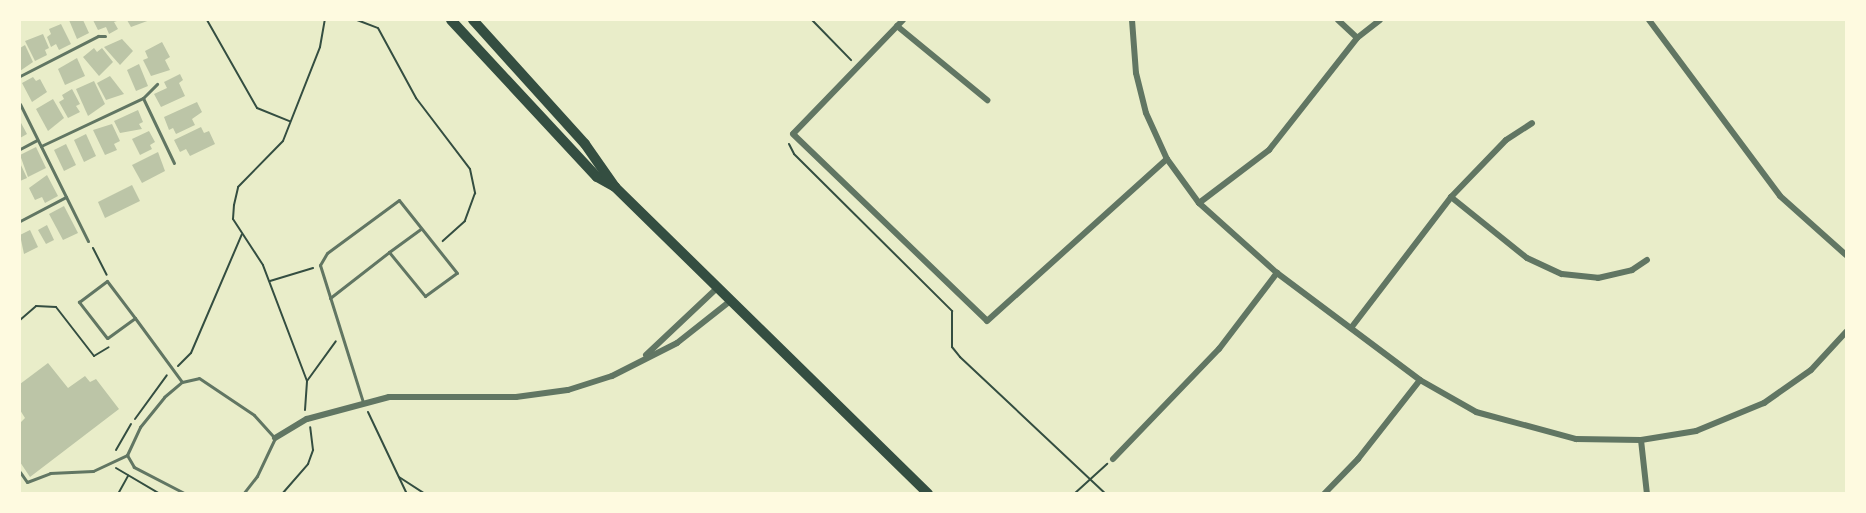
<!DOCTYPE html>
<style>
body{margin:0}
#map{position:relative;width:1866px;height:513px;overflow:hidden;background:#e9edc9;font-family:"PT Serif",serif}
div>[style]{position:absolute}
.building>*{inset:0;background:#bcc5a7}
.path>*{height:2px;margin:-1px;padding:0 1px;transform-origin:1px;border-radius:1px;background:#344e41}
.service>*{height:3px;margin:-1.5px;padding:0 1.5px;transform-origin:1.5px;border-radius:1.5px;background:#617663}
.minor>*{height:6px;margin:-3px;padding:0 3px;transform-origin:3px;border-radius:3px;background:#617663}
.primary>*{height:10px;margin:-5px;padding:0 5px;transform-origin:5px;border-radius:5px;background:#344e41}
span{translate:-50% -50%;white-space:nowrap;text-align:center;line-height:1.15;-webkit-text-stroke:6px #fefae0;paint-order:stroke}
.frame{position:absolute;inset:0;border:21px solid #fefae0;pointer-events:none}
</style>
<div id="map">
<div class="building">
<div style="clip-path:polygon(69px 20px,83px 20px,89px 33px,77px 39px)"></div>
<div style="clip-path:polygon(93px 20px,120px 20px,114px 22px,118px 29px,109px 34px,106px 27px,98px 30px)"></div>
<div style="clip-path:polygon(127px 20px,150px 20px,131px 27px)"></div>
<div style="clip-path:polygon(61px 24px,71px 44px,59px 50px,56px 44px,51px 47px,47px 37px,51px 34px,49px 29px)"></div>
<div style="clip-path:polygon(43px 34px,49px 48px,45px 50px,47px 55px,35px 61px,25px 41px)"></div>
<div style="clip-path:polygon(122px 39px,133px 51px,120px 65px,104px 47px)"></div>
<div style="clip-path:polygon(162px 42px,170px 57px,165px 60px,170px 70px,151px 76px,143px 60px,148px 58px,145px 51px)"></div>
<div style="clip-path:polygon(25px 45px,33px 62px,20px 71px,20px 48px)"></div>
<div style="clip-path:polygon(94px 48px,97px 52px,102px 48px,113px 62px,99px 76px,83px 57px)"></div>
<div style="clip-path:polygon(77px 58px,85px 76px,65px 85px,58px 69px)"></div>
<div style="clip-path:polygon(139px 64px,148px 86px,136px 91px,127px 70px)"></div>
<div style="clip-path:polygon(180px 74px,183px 80px,179px 83px,185px 96px,161px 107px,154px 94px,167px 88px,164px 82px)"></div>
<div style="clip-path:polygon(110px 76px,124px 94px,106px 100px,97px 83px)"></div>
<div style="clip-path:polygon(33px 77px,36px 81px,40px 79px,47px 92px,32px 102px,22px 83px)"></div>
<div style="clip-path:polygon(94px 81px,105px 104px,88px 116px,76px 89px)"></div>
<div style="clip-path:polygon(72px 89px,80px 104px,76px 106px,80px 112px,68px 118px,59px 102px,64px 99px,62px 95px)"></div>
<div style="clip-path:polygon(53px 99px,64px 118px,48px 131px,36px 109px)"></div>
<div style="clip-path:polygon(197px 102px,202px 112px,192px 119px,195px 125px,176px 134px,173px 128px,169px 130px,164px 117px)"></div>
<div style="clip-path:polygon(138px 110px,143px 122px,139px 124px,142px 129px,120px 133px,114px 121px)"></div>
<div style="clip-path:polygon(20px 121px,27px 134px,20px 138px)"></div>
<div style="clip-path:polygon(112px 124px,120px 141px,114px 144px,117px 150px,105px 155px,93px 130px)"></div>
<div style="clip-path:polygon(201px 127px,204px 133px,209px 131px,215px 144px,190px 156px,186px 149px,180px 152px,174px 140px)"></div>
<div style="clip-path:polygon(149px 131px,155px 142px,150px 145px,152px 149px,140px 155px,132px 139px)"></div>
<div style="clip-path:polygon(86px 134px,96px 156px,84px 162px,74px 140px)"></div>
<div style="clip-path:polygon(66px 144px,76px 165px,64px 171px,54px 150px)"></div>
<div style="clip-path:polygon(36px 147px,46px 168px,28px 177px,20px 155px)"></div>
<div style="clip-path:polygon(158px 152px,165px 171px,142px 183px,132px 165px)"></div>
<div style="clip-path:polygon(20px 163px,27px 178px,20px 181px)"></div>
<div style="clip-path:polygon(47px 175px,58px 196px,45px 203px,42px 197px,35px 200px,29px 188px)"></div>
<div style="clip-path:polygon(132px 185px,140px 201px,105px 218px,98px 202px)"></div>
<div style="clip-path:polygon(64px 206px,78px 233px,63px 240px,49px 214px)"></div>
<div style="clip-path:polygon(47px 225px,54px 240px,46px 244px,38px 230px)"></div>
<div style="clip-path:polygon(30px 230px,38px 247px,24px 254px,20px 235px)"></div>
<div style="clip-path:polygon(48px 363px,68px 388px,85px 376px,90px 382px,96px 379px,119px 409px,30px 477px,20px 462px,20px 423px,25px 418px,20px 410px,20px 384px)"></div>
</div>
<div class="path">
<div style="left:207px;top:20px;width:101px;rotate:60.4deg"></div>
<div style="left:257px;top:108px;width:35px;rotate:22deg"></div>
<div style="left:357px;top:20px;width:22px;rotate:21deg"></div>
<div style="left:378px;top:28px;width:80px;rotate:61.5deg"></div>
<div style="left:416px;top:98px;width:89px;rotate:52.7deg"></div>
<div style="left:470px;top:169px;width:25px;rotate:78deg"></div>
<div style="left:475px;top:193px;width:30px;rotate:110deg"></div>
<div style="left:465px;top:221px;width:30px;rotate:138deg"></div>
<div style="left:812px;top:20px;width:56px;rotate:45.7deg"></div>
<div style="left:789px;top:144px;width:11px;rotate:63deg"></div>
<div style="left:794px;top:154px;width:223px;rotate:44.8deg"></div>
<div style="left:952px;top:311px;width:36px;rotate:90deg"></div>
<div style="left:952px;top:347px;width:13px;rotate:51deg"></div>
<div style="left:960px;top:357px;width:200px;rotate:43.2deg"></div>
<div style="left:93px;top:248px;width:30px;rotate:63deg"></div>
<div style="left:270px;top:281px;width:45px;rotate:-16.8deg"></div>
<div style="left:20px;top:320px;width:21px;rotate:-41deg"></div>
<div style="left:36px;top:306px;width:20px;rotate:3deg"></div>
<div style="left:56px;top:307px;width:62px;rotate:52.2deg"></div>
<div style="left:94px;top:356px;width:17px;rotate:-31deg"></div>
<div style="left:178px;top:366px;width:18px;rotate:-45deg"></div>
<div style="left:191px;top:353px;width:129px;rotate:-66.8deg"></div>
<div style="left:307px;top:381px;width:124px;rotate:-110.8deg"></div>
<div style="left:263px;top:265px;width:55px;rotate:-123.1deg"></div>
<div style="left:233px;top:219px;width:14px;rotate:-86deg"></div>
<div style="left:234px;top:205px;width:18px;rotate:-77deg"></div>
<div style="left:238px;top:187px;width:64px;rotate:-45.6deg"></div>
<div style="left:283px;top:141px;width:101px;rotate:-68.5deg"></div>
<div style="left:320px;top:47px;width:27px;rotate:-80deg"></div>
<div style="left:305px;top:410px;width:29px;rotate:-86deg"></div>
<div style="left:307px;top:381px;width:49px;rotate:-54.1deg"></div>
<div style="left:368px;top:412px;width:91px;rotate:64.6deg"></div>
<div style="left:135px;top:419px;width:54px;rotate:-54deg"></div>
<div style="left:116px;top:450px;width:30px;rotate:-60deg"></div>
<div style="left:116px;top:468px;width:51px;rotate:30.6deg"></div>
<div style="left:399px;top:477px;width:31px;rotate:33deg"></div>
<div style="left:118px;top:494px;width:21px;rotate:-61deg"></div>
<div style="left:282px;top:494px;width:40px;rotate:-49deg"></div>
<div style="left:308px;top:464px;width:15px;rotate:-70deg"></div>
<div style="left:313px;top:450px;width:23px;rotate:-97deg"></div>
<div style="left:1074px;top:494px;width:45px;rotate:-42.3deg"></div>
</div>
<div class="service">
<div style="left:20px;top:76px;width:88px;rotate:-27.1deg"></div>
<div style="left:98px;top:36px;width:7px"></div>
<div style="left:143px;top:98px;width:20px;rotate:-45deg"></div>
<div style="left:20px;top:104px;width:153px;rotate:63.6deg"></div>
<div style="left:41px;top:146px;width:113px;rotate:-25.2deg"></div>
<div style="left:143px;top:98px;width:72px;rotate:64.5deg"></div>
<div style="left:20px;top:149px;width:19px;rotate:-28deg"></div>
<div style="left:20px;top:221px;width:52px;rotate:-27.6deg"></div>
<div style="left:389px;top:252px;width:39px;rotate:-36deg"></div>
<div style="left:330px;top:298px;width:75px;rotate:-37.9deg"></div>
<div style="left:389px;top:252px;width:57px;rotate:50.7deg"></div>
<div style="left:425px;top:296px;width:39px;rotate:-36deg"></div>
<div style="left:457px;top:273px;width:93px;rotate:-128.5deg"></div>
<div style="left:399px;top:200px;width:89px;rotate:143.6deg"></div>
<div style="left:327px;top:253px;width:14px;rotate:120deg"></div>
<div style="left:320px;top:265px;width:144px;rotate:72.6deg"></div>
<div style="left:135px;top:318px;width:34px;rotate:144deg"></div>
<div style="left:107px;top:338px;width:46px;rotate:-127.9deg"></div>
<div style="left:79px;top:302px;width:35px;rotate:-37deg"></div>
<div style="left:107px;top:281px;width:46px;rotate:52.9deg"></div>
<div style="left:135px;top:318px;width:79px;rotate:53.7deg"></div>
<div style="left:20px;top:472px;width:12px;rotate:55deg"></div>
<div style="left:27px;top:482px;width:25px;rotate:-21deg"></div>
<div style="left:50px;top:473px;width:43px;rotate:-2.7deg"></div>
<div style="left:93px;top:471px;width:38px;rotate:-25deg"></div>
<div style="left:186px;top:494px;width:59px;rotate:-152.6deg"></div>
<div style="left:134px;top:467px;width:14px;rotate:-120deg"></div>
<div style="left:127px;top:455px;width:31px;rotate:-65deg"></div>
<div style="left:140px;top:427px;width:38px;rotate:-51deg"></div>
<div style="left:164px;top:397px;width:23px;rotate:-40deg"></div>
<div style="left:182px;top:382px;width:17px;rotate:-13deg"></div>
<div style="left:199px;top:378px;width:66px;rotate:33.9deg"></div>
<div style="left:254px;top:415px;width:31px;rotate:48deg"></div>
<div style="left:275px;top:438px;width:42px;rotate:115.3deg"></div>
<div style="left:257px;top:476px;width:23px;rotate:128deg"></div>
</div>
<div class="minor">
<div style="left:903px;top:20px;width:158px;rotate:134deg"></div>
<div style="left:793px;top:134px;width:269px;rotate:43.9deg"></div>
<div style="left:987px;top:321px;width:242px;rotate:-42deg"></div>
<div style="left:1132px;top:20px;width:53px;rotate:85.7deg"></div>
<div style="left:1136px;top:73px;width:41px;rotate:76deg"></div>
<div style="left:1146px;top:113px;width:51px;rotate:65.5deg"></div>
<div style="left:1167px;top:159px;width:54px;rotate:54deg"></div>
<div style="left:1199px;top:203px;width:105px;rotate:41.9deg"></div>
<div style="left:1277px;top:273px;width:179px;rotate:36.8deg"></div>
<div style="left:1420px;top:380px;width:64px;rotate:29.7deg"></div>
<div style="left:1476px;top:412px;width:104px;rotate:15.1deg"></div>
<div style="left:1576px;top:439px;width:65px;rotate:0.9deg"></div>
<div style="left:1641px;top:440px;width:56px;rotate:-9.3deg"></div>
<div style="left:1696px;top:431px;width:74px;rotate:-22.4deg"></div>
<div style="left:1764px;top:403px;width:57px;rotate:-35.1deg"></div>
<div style="left:1811px;top:370px;width:52px;rotate:-47.4deg"></div>
<div style="left:1338px;top:20px;width:26px;rotate:43deg"></div>
<div style="left:1649px;top:20px;width:219px;rotate:53.3deg"></div>
<div style="left:1780px;top:196px;width:89px;rotate:41.8deg"></div>
<div style="left:897px;top:26px;width:117px;rotate:39.4deg"></div>
<div style="left:1451px;top:197px;width:97px;rotate:38.8deg"></div>
<div style="left:1527px;top:258px;width:38px;rotate:25deg"></div>
<div style="left:1562px;top:274px;width:36px;rotate:6deg"></div>
<div style="left:1598px;top:278px;width:35px;rotate:-13deg"></div>
<div style="left:1632px;top:270px;width:18px;rotate:-34deg"></div>
<div style="left:1199px;top:203px;width:88px;rotate:-37.1deg"></div>
<div style="left:1269px;top:150px;width:142px;rotate:-51.8deg"></div>
<div style="left:1357px;top:38px;width:29px;rotate:-38deg"></div>
<div style="left:1351px;top:328px;width:165px;rotate:-52.6deg"></div>
<div style="left:1451px;top:197px;width:79px;rotate:-46deg"></div>
<div style="left:1506px;top:140px;width:31px;rotate:-33deg"></div>
<div style="left:646px;top:355px;width:96px;rotate:-43.3deg"></div>
<div style="left:275px;top:438px;width:37px;rotate:-31deg"></div>
<div style="left:307px;top:419px;width:85px;rotate:-15deg"></div>
<div style="left:389px;top:397px;width:127px"></div>
<div style="left:516px;top:397px;width:52px;rotate:-7.7deg"></div>
<div style="left:568px;top:390px;width:46px;rotate:-17.7deg"></div>
<div style="left:612px;top:376px;width:73px;rotate:-26.9deg"></div>
<div style="left:677px;top:343px;width:66px;rotate:-38.3deg"></div>
<div style="left:1641px;top:440px;width:54px;rotate:83.7deg"></div>
<div style="left:1113px;top:459px;width:153px;rotate:-46.1deg"></div>
<div style="left:1219px;top:349px;width:96px;rotate:-52.7deg"></div>
<div style="left:1324px;top:494px;width:49px;rotate:-45.8deg"></div>
<div style="left:1358px;top:459px;width:100px;rotate:-51.9deg"></div>
</div>
<div class="primary">
<div style="left:451px;top:20px;width:214px;rotate:47.1deg"></div>
<div style="left:597px;top:177px;width:21px;rotate:29deg"></div>
<div style="left:473px;top:20px;width:167px;rotate:47.9deg"></div>
<div style="left:585px;top:144px;width:52px;rotate:55.1deg"></div>
<div style="left:615px;top:187px;width:438px;rotate:44.4deg"></div>
</div>
<div class="frame"></div>
</div>
